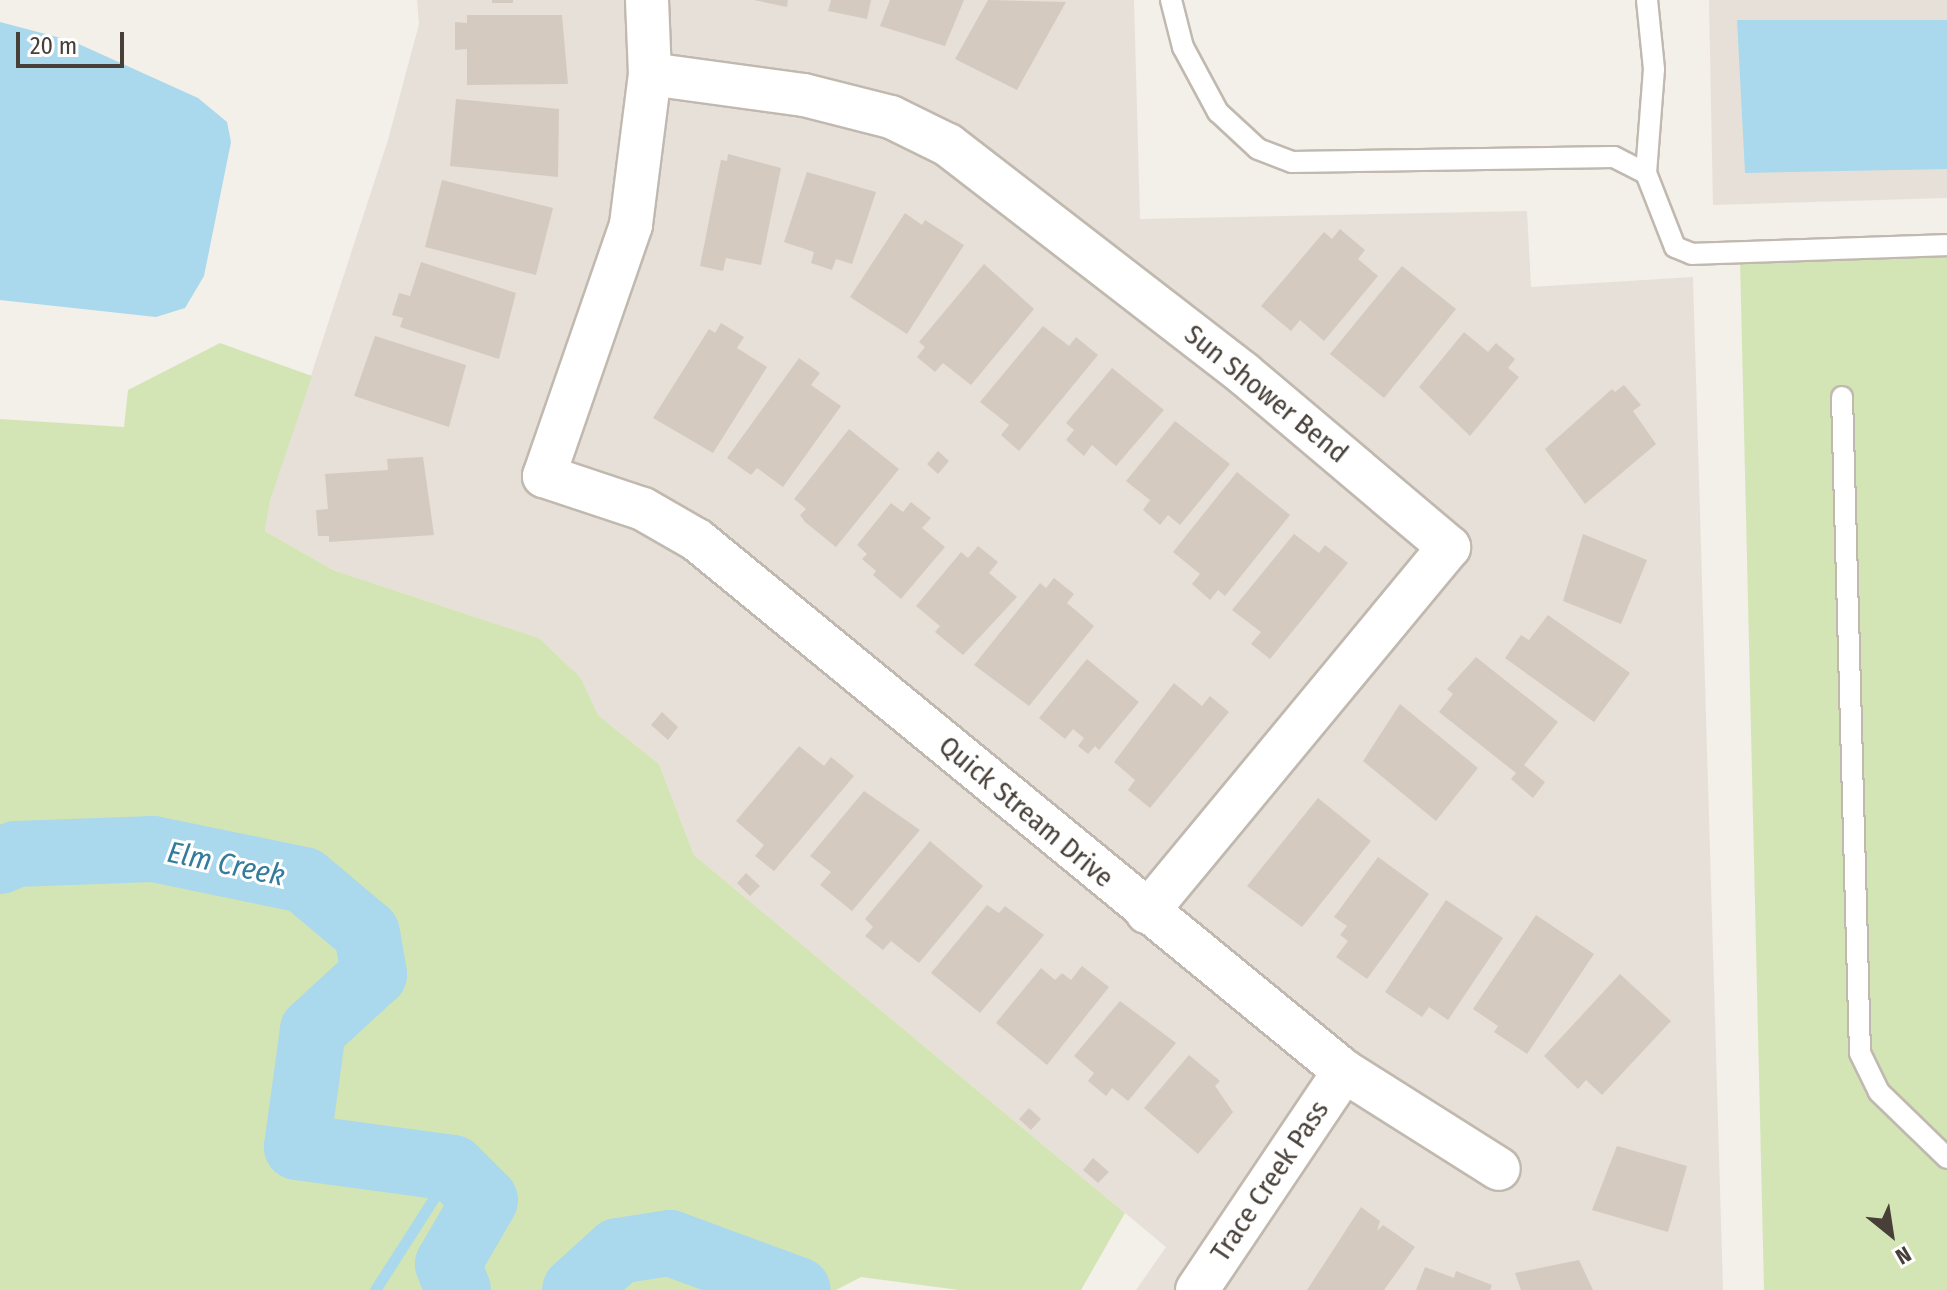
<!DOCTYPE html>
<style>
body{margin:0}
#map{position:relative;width:1947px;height:1290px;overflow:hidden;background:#f3efe9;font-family:"Fira Sans Condensed",sans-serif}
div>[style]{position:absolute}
.residential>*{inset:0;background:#e7e0d8}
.green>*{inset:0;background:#d4e5b5}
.water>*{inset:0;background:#aad8ec}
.stream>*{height:11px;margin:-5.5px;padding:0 5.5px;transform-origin:5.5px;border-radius:5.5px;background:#aad8ec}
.river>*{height:66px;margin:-33px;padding:0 33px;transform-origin:33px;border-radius:33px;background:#aad8ec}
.building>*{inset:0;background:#d4cabf}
.roads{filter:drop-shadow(2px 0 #c1b9af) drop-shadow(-2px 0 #c1b9af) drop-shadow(0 2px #c1b9af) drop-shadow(0 -2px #c1b9af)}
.lane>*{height:20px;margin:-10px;padding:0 10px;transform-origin:10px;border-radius:10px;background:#fff}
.street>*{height:42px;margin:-21px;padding:0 21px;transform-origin:21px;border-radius:21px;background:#fff}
span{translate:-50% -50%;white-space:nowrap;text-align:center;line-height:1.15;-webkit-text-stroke:6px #fff;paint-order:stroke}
.street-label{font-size:28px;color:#473f38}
.water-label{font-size:30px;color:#347c9c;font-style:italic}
.north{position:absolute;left:1851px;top:1194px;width:80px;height:80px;-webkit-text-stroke:6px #fff;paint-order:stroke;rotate:150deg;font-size:22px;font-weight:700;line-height:32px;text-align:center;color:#473f38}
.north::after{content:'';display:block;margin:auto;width:28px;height:36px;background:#473f38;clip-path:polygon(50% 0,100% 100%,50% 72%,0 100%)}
.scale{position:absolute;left:16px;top:32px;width:108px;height:36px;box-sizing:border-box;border:4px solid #473f38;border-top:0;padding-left:10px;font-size:24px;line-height:28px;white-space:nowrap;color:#473f38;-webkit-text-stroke:6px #fff;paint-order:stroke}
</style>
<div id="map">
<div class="residential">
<div style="clip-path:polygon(417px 0,1134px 0,1140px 219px,1527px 211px,1531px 287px,1693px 277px,1723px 1290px,1136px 1290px,1166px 1247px,694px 855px,659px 764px,598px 715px,581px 678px,539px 638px,333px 570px,265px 531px,270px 501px,388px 140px,419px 24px)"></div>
<div style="clip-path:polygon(1709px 0,1947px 0,1947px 198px,1713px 205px)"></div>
</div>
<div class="green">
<div style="clip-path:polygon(1947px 256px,1947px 1290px,1764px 1290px,1740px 258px)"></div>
<div style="clip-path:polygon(220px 343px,312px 376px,270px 501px,265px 531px,333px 570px,539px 638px,581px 678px,598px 715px,659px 764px,694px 855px,1125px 1213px,1081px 1290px,959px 1290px,861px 1277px,836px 1290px,0 1290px,0 419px,124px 427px,128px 390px)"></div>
</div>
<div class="water">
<div style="clip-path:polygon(1737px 20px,1947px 20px,1947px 169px,1745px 173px)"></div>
<div style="clip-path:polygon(0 22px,72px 41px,198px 98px,227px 122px,231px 142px,204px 276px,185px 308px,156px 317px,0 300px)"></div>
</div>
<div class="stream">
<div style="left:375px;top:1290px;width:145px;rotate:-57.4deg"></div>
</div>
<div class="river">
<div style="left:0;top:861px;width:17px;rotate:-24deg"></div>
<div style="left:16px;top:854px;width:137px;rotate:-2.1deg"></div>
<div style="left:153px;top:849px;width:154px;rotate:11.6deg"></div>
<div style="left:304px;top:880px;width:82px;rotate:40.1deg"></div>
<div style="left:367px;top:933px;width:42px;rotate:80.3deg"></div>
<div style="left:374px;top:974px;width:83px;rotate:137.4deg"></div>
<div style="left:313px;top:1030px;width:118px;rotate:97.8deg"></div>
<div style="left:297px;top:1147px;width:157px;rotate:7.7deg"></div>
<div style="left:453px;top:1168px;width:45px;rotate:45deg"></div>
<div style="left:485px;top:1200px;width:74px;rotate:120deg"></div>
<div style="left:448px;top:1264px;width:28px;rotate:69deg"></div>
<div style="left:575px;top:1290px;width:58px;rotate:-42.2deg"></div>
<div style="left:618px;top:1251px;width:53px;rotate:-8.7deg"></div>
<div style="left:670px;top:1243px;width:136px;rotate:20.2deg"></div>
</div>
<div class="building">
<div style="clip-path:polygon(492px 0,513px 0,513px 3px,492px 3px)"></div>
<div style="clip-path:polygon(754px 0,788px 0,787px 7px)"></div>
<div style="clip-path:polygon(831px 0,871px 0,867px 19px,828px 11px)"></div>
<div style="clip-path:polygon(890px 0,964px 0,945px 46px,880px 26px)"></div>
<div style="clip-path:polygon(988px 0,1066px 2px,1017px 90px,955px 59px)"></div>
<div style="clip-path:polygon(467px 15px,562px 15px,568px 84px,467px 85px,467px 49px,455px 50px,455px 22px,467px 23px)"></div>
<div style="clip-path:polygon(456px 99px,559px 109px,558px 177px,450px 166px)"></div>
<div style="clip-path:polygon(728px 154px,781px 168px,761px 265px,726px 258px,723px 271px,700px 266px,721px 160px,727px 161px)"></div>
<div style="clip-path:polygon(807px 172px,876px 192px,852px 264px,836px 259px,832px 270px,811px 263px,814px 252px,784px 242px)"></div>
<div style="clip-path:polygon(442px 180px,553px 208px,536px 275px,425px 247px)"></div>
<div style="clip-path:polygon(905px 213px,922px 225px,925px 220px,964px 245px,907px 334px,850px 297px)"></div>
<div style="clip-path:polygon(1340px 229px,1365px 250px,1358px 259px,1378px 276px,1324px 341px,1300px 320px,1291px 331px,1261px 306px,1324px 232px,1332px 239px)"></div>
<div style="clip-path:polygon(421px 262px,516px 293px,499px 359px,400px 327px,403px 318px,392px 315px,399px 293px,410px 296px)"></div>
<div style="clip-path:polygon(984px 264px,1034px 309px,971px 385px,943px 363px,935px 372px,917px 357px,925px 347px,919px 342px)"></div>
<div style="clip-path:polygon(1402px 266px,1456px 309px,1384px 398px,1330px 354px)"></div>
<div style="clip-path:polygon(721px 323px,744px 337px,737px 348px,767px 367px,713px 453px,653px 418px,709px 329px,715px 333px)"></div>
<div style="clip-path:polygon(1043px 326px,1069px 346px,1076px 337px,1098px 355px,1019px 451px,1001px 435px,1009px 425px,980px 402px)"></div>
<div style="clip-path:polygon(1464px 332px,1488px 352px,1496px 343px,1515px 359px,1508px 368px,1519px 377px,1470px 436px,1419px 387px)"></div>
<div style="clip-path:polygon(375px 336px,466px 365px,449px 427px,354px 396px)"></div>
<div style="clip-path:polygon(799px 358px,820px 373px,811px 385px,841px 406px,783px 487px,757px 468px,751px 475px,727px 458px)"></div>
<div style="clip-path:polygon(1112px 368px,1164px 410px,1116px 466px,1092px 445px,1084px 456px,1066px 440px,1074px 430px,1066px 423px)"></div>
<div style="clip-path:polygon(1624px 385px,1641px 405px,1633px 411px,1656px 444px,1585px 504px,1545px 449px,1612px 389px,1615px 392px)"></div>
<div style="clip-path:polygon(1175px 421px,1230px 464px,1180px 525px,1168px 515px,1160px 525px,1143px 510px,1150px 500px,1126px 481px)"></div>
<div style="clip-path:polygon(849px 429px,899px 469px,836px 547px,805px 522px,800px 515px,806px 509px,794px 499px)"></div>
<div style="clip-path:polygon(938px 451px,949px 461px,938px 474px,927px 464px)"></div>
<div style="clip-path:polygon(423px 457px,434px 535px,329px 542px,329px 536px,318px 536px,316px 510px,328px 509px,325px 474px,388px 470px,387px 459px)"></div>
<div style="clip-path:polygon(1237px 472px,1290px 515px,1225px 596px,1218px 590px,1210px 600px,1192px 584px,1200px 574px,1173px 552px)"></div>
<div style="clip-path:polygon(911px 502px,931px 518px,922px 528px,945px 547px,901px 599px,873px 575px,876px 571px,862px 559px,867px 554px,857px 545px,891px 503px,903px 512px)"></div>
<div style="clip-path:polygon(1294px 534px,1319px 553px,1325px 545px,1348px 563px,1270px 659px,1251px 644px,1261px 632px,1232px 610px)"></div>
<div style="clip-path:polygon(1583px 534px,1647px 560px,1621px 624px,1563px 601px)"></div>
<div style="clip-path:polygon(978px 546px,998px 562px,989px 573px,1017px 597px,963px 655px,935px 632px,940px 626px,916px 606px,961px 552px,968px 558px)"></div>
<div style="clip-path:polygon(1054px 578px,1074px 594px,1067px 603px,1094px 626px,1029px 706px,974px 665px,1040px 583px,1046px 588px)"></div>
<div style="clip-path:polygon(1548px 615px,1630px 673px,1594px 722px,1505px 658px,1521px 635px,1529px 640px)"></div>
<div style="clip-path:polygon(1476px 657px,1558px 722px,1524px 765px,1545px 782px,1533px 798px,1511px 779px,1516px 773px,1439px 712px,1453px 694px,1447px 689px)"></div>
<div style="clip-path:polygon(1087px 659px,1139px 702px,1099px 750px,1095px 746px,1088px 754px,1078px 746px,1084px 738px,1073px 729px,1065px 739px,1039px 718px)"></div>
<div style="clip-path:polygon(1174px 683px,1202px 706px,1210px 696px,1229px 712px,1150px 808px,1128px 790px,1135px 780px,1114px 762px)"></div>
<div style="clip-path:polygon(1400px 704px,1478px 768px,1436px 821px,1363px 761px)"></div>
<div style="clip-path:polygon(662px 712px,678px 727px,668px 740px,651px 725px)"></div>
<div style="clip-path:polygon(799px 746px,824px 766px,831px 757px,854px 776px,774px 871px,755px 856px,764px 845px,736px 821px)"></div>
<div style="clip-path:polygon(864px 791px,920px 830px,852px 911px,820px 885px,831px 872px,810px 856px)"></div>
<div style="clip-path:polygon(1318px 798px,1371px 841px,1302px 927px,1247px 886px)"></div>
<div style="clip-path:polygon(930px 841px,983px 886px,919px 963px,891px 941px,883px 950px,865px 936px,873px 927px,865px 919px)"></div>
<div style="clip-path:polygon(1378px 857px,1429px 894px,1367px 979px,1336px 957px,1348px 941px,1340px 935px,1347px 926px,1334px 917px)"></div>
<div style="clip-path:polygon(746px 873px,760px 886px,750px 896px,737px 883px)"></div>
<div style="clip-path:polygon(1446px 900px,1503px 938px,1448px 1020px,1429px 1007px,1422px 1017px,1385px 992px)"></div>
<div style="clip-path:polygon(987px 905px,999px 913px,1005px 906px,1044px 935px,980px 1013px,931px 973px)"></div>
<div style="clip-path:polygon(1536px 915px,1594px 954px,1527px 1054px,1494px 1032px,1498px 1026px,1473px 1009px)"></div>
<div style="clip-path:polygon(1082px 966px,1109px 987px,1047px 1065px,996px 1023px,1041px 968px,1055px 980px,1062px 973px,1071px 980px)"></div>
<div style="clip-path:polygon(1620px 974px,1671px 1021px,1602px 1095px,1586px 1080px,1578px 1089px,1544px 1056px)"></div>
<div style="clip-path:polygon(1120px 1001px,1176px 1043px,1128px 1101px,1112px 1088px,1106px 1096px,1088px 1081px,1094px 1073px,1074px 1056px)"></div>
<div style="clip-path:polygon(1189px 1055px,1220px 1081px,1215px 1086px,1233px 1112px,1198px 1154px,1144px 1108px)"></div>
<div style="clip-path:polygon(1029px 1108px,1041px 1119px,1031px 1130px,1019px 1119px)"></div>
<div style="clip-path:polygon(1617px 1146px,1687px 1166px,1668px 1232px,1592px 1210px)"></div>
<div style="clip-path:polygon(1093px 1158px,1109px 1172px,1098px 1183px,1083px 1170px)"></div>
<div style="clip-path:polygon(1361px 1207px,1380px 1221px,1377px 1231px,1383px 1225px,1415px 1247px,1384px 1290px,1307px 1290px)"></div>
<div style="clip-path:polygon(1579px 1260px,1593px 1290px,1521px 1290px,1515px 1273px)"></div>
<div style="clip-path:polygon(1425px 1267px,1454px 1278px,1456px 1271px,1492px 1285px,1490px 1290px,1416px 1290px)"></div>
</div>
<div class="roads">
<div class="lane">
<div style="left:1171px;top:0;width:49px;rotate:75.7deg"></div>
<div style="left:1183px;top:47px;width:74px;rotate:61.7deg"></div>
<div style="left:1218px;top:112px;width:54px;rotate:42.8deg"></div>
<div style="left:1258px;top:149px;width:36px;rotate:21deg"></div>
<div style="left:1292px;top:162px;width:322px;rotate:-0.9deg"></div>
<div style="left:1614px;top:157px;width:36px;rotate:27deg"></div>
<div style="left:1646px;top:173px;width:79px;rotate:68.6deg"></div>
<div style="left:1675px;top:247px;width:18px;rotate:22deg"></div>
<div style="left:1692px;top:254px;width:255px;rotate:-2deg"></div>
<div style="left:1646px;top:173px;width:104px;rotate:-85.6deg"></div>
<div style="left:1654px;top:69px;width:69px;rotate:-95.8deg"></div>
<div style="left:1842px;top:397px;width:656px;rotate:88.43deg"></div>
<div style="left:1860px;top:1053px;width:43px;rotate:64deg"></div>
<div style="left:1879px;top:1092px;width:95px;rotate:44.1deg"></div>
</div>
<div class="street">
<div style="left:647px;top:0;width:74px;rotate:87.7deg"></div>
<div style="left:650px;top:74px;width:152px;rotate:97.2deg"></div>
<div style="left:631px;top:225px;width:266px;rotate:109.1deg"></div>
<div style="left:544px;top:476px;width:104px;rotate:18.4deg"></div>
<div style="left:643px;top:509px;width:62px;rotate:29.9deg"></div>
<div style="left:697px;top:540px;width:837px;rotate:39.38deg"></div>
<div style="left:1344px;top:1071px;width:183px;rotate:32.3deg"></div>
<div style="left:650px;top:74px;width:155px;rotate:7.8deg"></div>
<div style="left:804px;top:95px;width:90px;rotate:14.2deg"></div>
<div style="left:891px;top:117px;width:64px;rotate:26.2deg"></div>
<div style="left:948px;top:145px;width:373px;rotate:37.7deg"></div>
<div style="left:1243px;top:373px;width:270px;rotate:40.2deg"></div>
<div style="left:1449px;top:547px;width:474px;rotate:129.6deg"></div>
<div style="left:1197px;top:1290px;width:264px;rotate:-56.1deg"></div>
</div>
</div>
<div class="street-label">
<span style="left:1266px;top:394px;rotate:39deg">Sun Shower Bend</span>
<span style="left:1026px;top:812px;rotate:40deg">Quick Stream Drive</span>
<span style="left:1270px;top:1181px;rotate:-56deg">Trace Creek Pass</span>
</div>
<div class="water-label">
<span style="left:226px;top:864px;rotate:12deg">Elm Creek</span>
</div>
<div class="north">N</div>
<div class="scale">20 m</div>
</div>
